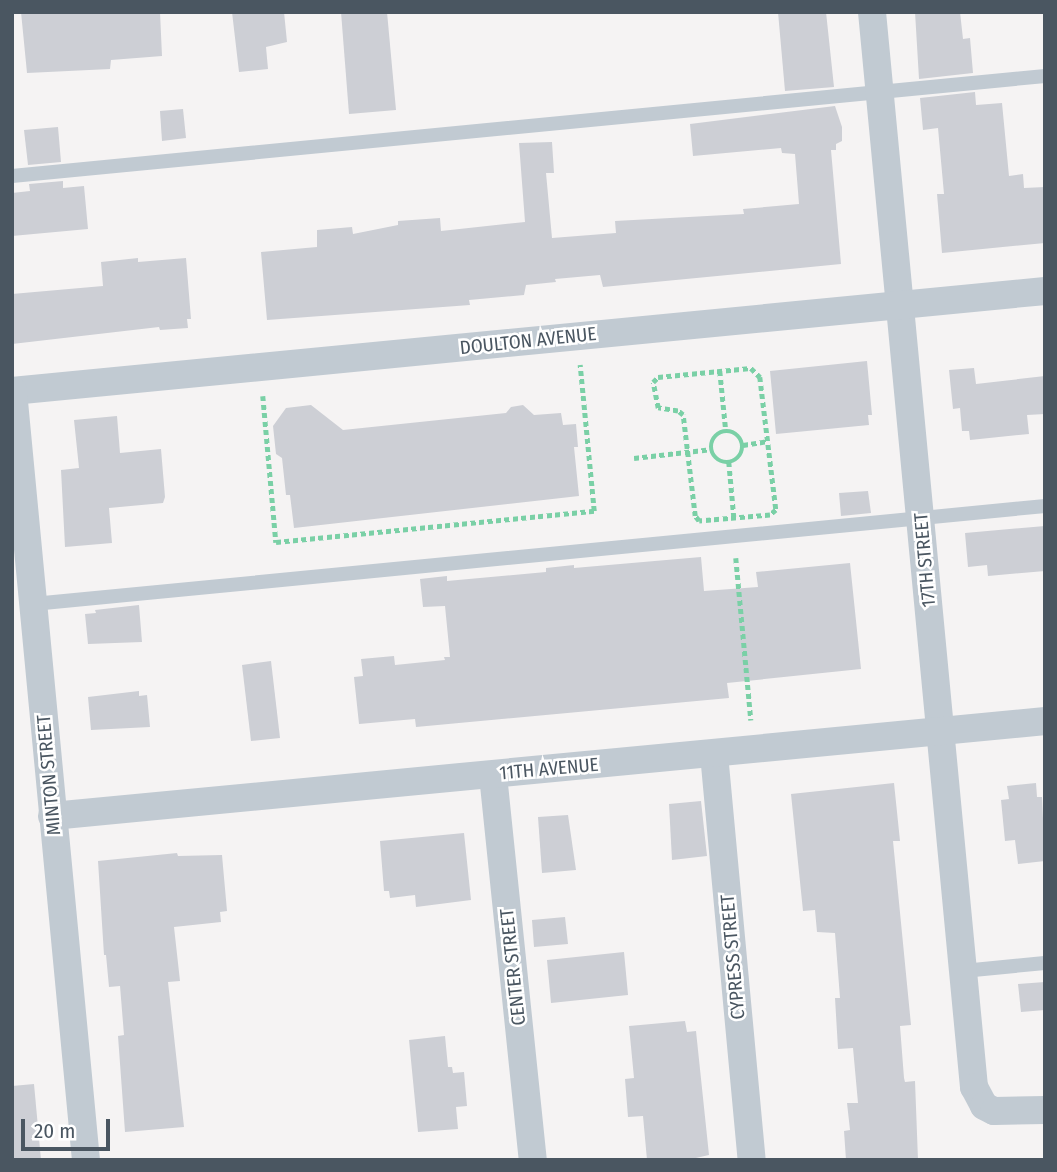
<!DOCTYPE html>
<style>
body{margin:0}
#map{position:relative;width:1057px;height:1172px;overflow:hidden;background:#f5f3f3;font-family:"Fira Sans Condensed",sans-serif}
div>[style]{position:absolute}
.building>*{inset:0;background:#cdcfd5}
.path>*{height:4.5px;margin-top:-2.25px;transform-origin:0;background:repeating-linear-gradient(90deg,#7ad0a6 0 5px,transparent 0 8.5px)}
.path>.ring{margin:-2.25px;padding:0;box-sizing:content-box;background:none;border:4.5px solid #7ad0a6;border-radius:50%}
.lane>*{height:14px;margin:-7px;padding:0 7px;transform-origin:7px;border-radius:7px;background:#c1cad2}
.street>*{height:28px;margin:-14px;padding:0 14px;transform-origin:14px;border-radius:14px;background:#c1cad2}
span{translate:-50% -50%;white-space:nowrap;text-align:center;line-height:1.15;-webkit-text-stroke:5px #fff;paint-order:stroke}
.street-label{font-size:19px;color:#4a5661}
.frame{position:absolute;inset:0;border:14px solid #4a5661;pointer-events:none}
.scale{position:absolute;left:21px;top:1119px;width:89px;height:32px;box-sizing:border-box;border:4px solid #4a5661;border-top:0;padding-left:9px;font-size:21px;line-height:24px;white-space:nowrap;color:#4a5661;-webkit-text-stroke:5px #fff;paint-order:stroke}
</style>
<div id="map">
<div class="building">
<div style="clip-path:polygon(21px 12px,160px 12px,162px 56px,111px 60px,110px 69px,27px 73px)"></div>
<div style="clip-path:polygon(232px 12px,284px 12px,287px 42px,266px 47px,268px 69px,239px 72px)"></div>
<div style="clip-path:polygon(341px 12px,387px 12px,396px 110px,349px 114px)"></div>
<div style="clip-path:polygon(778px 12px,826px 12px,834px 87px,785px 91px)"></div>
<div style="clip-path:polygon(915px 12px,960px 12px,963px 39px,970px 38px,973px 73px,919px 79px)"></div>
<div style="clip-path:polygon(975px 92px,976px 105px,1002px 103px,1009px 176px,1023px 174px,1024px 188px,1045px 187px,1045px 243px,942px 253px,937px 194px,944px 194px,938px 128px,923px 130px,920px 98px)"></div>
<div style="clip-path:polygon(835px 106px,842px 127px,842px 141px,836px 144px,836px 150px,831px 150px,841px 264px,603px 287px,600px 275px,555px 279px,556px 282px,526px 285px,524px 295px,469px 300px,470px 305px,267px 320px,261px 252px,317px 247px,317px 230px,352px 227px,353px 234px,398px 225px,398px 221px,440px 218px,441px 231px,525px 222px,519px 143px,552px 142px,554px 173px,546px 173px,552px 238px,616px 233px,615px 221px,744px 214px,743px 209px,799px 204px,795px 154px,782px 153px,781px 148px,693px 156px,690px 124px)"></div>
<div style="clip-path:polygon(183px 109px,186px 138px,162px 141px,160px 111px)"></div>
<div style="clip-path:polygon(58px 127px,61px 162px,28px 165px,24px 130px)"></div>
<div style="clip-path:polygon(63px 181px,63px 188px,84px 186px,88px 229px,12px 236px,12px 193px,30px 191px,29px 184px)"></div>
<div style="clip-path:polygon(138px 258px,138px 262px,186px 258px,191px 319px,187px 319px,188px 328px,160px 330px,159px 327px,12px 344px,12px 294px,103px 286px,101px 262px)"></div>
<div style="clip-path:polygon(867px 361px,872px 415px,868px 415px,869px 425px,776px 434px,770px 371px)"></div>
<div style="clip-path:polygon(974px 368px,976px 384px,1045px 376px,1045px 414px,1027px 415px,1029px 434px,970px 440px,969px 431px,962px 431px,960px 408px,953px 409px,949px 370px)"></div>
<div style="clip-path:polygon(311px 405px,343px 430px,506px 413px,511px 407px,523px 405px,534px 415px,561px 413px,563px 425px,576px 424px,578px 447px,574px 447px,579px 496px,294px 528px,290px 495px,286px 495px,282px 458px,276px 454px,273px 426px,286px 408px)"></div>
<div style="clip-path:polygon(117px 416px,120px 453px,161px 449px,165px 497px,163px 503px,109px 508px,112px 543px,65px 547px,61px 470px,79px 468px,74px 420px)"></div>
<div style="clip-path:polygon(868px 491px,871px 513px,841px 516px,839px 493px)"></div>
<div style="clip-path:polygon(1045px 526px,1045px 571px,988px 576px,987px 565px,968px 567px,965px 533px)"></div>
<div style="clip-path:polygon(701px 557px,704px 591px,758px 587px,756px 572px,850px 563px,861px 669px,727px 683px,729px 698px,416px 727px,415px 719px,359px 724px,354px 677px,363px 676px,361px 659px,394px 656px,395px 665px,445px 660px,444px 657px,450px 657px,445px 606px,423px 607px,420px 579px,447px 576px,447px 581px,546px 572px,546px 568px,574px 565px,574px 568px)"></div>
<div style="clip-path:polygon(139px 605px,142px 642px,88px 644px,85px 614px,96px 613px,95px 610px)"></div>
<div style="clip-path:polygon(271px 661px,280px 738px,251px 741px,242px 665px)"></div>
<div style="clip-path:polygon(139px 691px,139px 696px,147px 695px,150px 727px,91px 730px,88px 697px)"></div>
<div style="clip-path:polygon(894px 783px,900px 841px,893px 841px,911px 1025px,900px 1026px,904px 1078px,905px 1082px,915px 1081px,918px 1160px,846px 1160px,844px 1131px,850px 1130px,847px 1103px,858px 1103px,853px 1048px,838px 1049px,835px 998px,840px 998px,835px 933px,817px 932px,815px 910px,803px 911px,791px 794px)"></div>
<div style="clip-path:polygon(1036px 783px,1037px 797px,1042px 797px,1045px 861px,1018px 864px,1015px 840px,1005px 841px,1001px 800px,1009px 799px,1007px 786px)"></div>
<div style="clip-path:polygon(701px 801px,707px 856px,672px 860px,669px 804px)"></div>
<div style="clip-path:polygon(568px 815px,576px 870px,542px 873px,538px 817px)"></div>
<div style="clip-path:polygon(464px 833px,471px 900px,416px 907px,415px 895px,390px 898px,389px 891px,384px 891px,380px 841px)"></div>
<div style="clip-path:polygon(177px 853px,178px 856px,222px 855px,227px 911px,220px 912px,221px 922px,174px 927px,180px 981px,168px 982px,184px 1127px,125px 1132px,118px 1036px,124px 1035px,120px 986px,109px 987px,106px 955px,104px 955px,98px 861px)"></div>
<div style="clip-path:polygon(565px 917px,568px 944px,534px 947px,532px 920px)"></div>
<div style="clip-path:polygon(624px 952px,628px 995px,551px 1003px,547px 960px)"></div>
<div style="clip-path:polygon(1045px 982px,1045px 1010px,1021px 1012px,1018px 984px)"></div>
<div style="clip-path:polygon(685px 1021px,687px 1032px,696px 1031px,709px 1155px,687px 1160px,647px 1160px,643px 1116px,628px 1117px,625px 1079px,634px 1078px,629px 1026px)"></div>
<div style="clip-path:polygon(445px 1036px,448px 1067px,452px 1067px,453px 1073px,464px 1072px,467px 1106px,456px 1107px,458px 1129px,418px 1132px,409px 1040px)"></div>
<div style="clip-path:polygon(34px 1084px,41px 1160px,12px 1160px,12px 1086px)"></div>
</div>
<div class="path">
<div style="left:751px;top:368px;width:13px;rotate:45deg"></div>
<div style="left:760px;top:377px;width:134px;rotate:83.1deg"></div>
<div style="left:776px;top:510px;width:8px;rotate:140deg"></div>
<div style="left:770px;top:515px;width:71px;rotate:175.2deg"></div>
<div style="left:699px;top:521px;width:6px;rotate:-129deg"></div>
<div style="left:695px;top:516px;width:102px;rotate:-96.8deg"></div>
<div style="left:683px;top:415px;width:6px;rotate:-141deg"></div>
<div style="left:678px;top:411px;width:20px;rotate:-171deg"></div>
<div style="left:658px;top:408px;width:26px;rotate:-101deg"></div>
<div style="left:653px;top:382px;width:7px;rotate:-45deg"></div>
<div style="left:658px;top:377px;width:93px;rotate:-5.5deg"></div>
<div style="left:720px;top:371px;width:60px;rotate:84.3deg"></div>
<div style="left:263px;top:396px;width:147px;rotate:84.9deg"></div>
<div style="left:276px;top:542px;width:320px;rotate:-5.6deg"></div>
<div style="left:594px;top:511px;width:147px;rotate:-95.5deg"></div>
<div class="ring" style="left:711px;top:431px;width:27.5px;height:27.5px"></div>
<div style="left:743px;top:445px;width:25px;rotate:-9deg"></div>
<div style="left:634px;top:458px;width:79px;rotate:-6.6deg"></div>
<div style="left:729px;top:462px;width:55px;rotate:84.8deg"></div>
<div style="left:736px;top:558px;width:163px;rotate:84.7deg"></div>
</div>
<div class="lane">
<div style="left:12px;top:176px;width:1038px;rotate:-5.53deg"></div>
<div style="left:33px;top:604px;width:1017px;rotate:-5.53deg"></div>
<div style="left:963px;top:971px;width:82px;rotate:-5.6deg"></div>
</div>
<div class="street">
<div style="left:872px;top:12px;width:1080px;rotate:84.58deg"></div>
<div style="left:974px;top:1087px;width:21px;rotate:62deg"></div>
<div style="left:984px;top:1106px;width:11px;rotate:27deg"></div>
<div style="left:994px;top:1111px;width:51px;rotate:-1.1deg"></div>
<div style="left:12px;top:391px;width:1038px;rotate:-5.53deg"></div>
<div style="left:13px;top:391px;width:772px;rotate:84.58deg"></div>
<div style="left:714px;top:754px;width:408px;rotate:84.7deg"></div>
<div style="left:493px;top:775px;width:387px;rotate:84.1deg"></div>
<div style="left:52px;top:816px;width:998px;rotate:-5.46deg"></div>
</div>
<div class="street-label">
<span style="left:528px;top:341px;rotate:-6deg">DOULTON AVENUE</span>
<span style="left:925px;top:560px;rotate:-95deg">17TH STREET</span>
<span style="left:549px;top:769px;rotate:-5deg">11TH AVENUE</span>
<span style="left:49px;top:775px;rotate:-95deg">MINTON STREET</span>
<span style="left:733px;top:957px;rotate:-95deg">CYPRESS STREET</span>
<span style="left:513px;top:967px;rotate:-96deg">CENTER STREET</span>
</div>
<div class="frame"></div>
<div class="scale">20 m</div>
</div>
